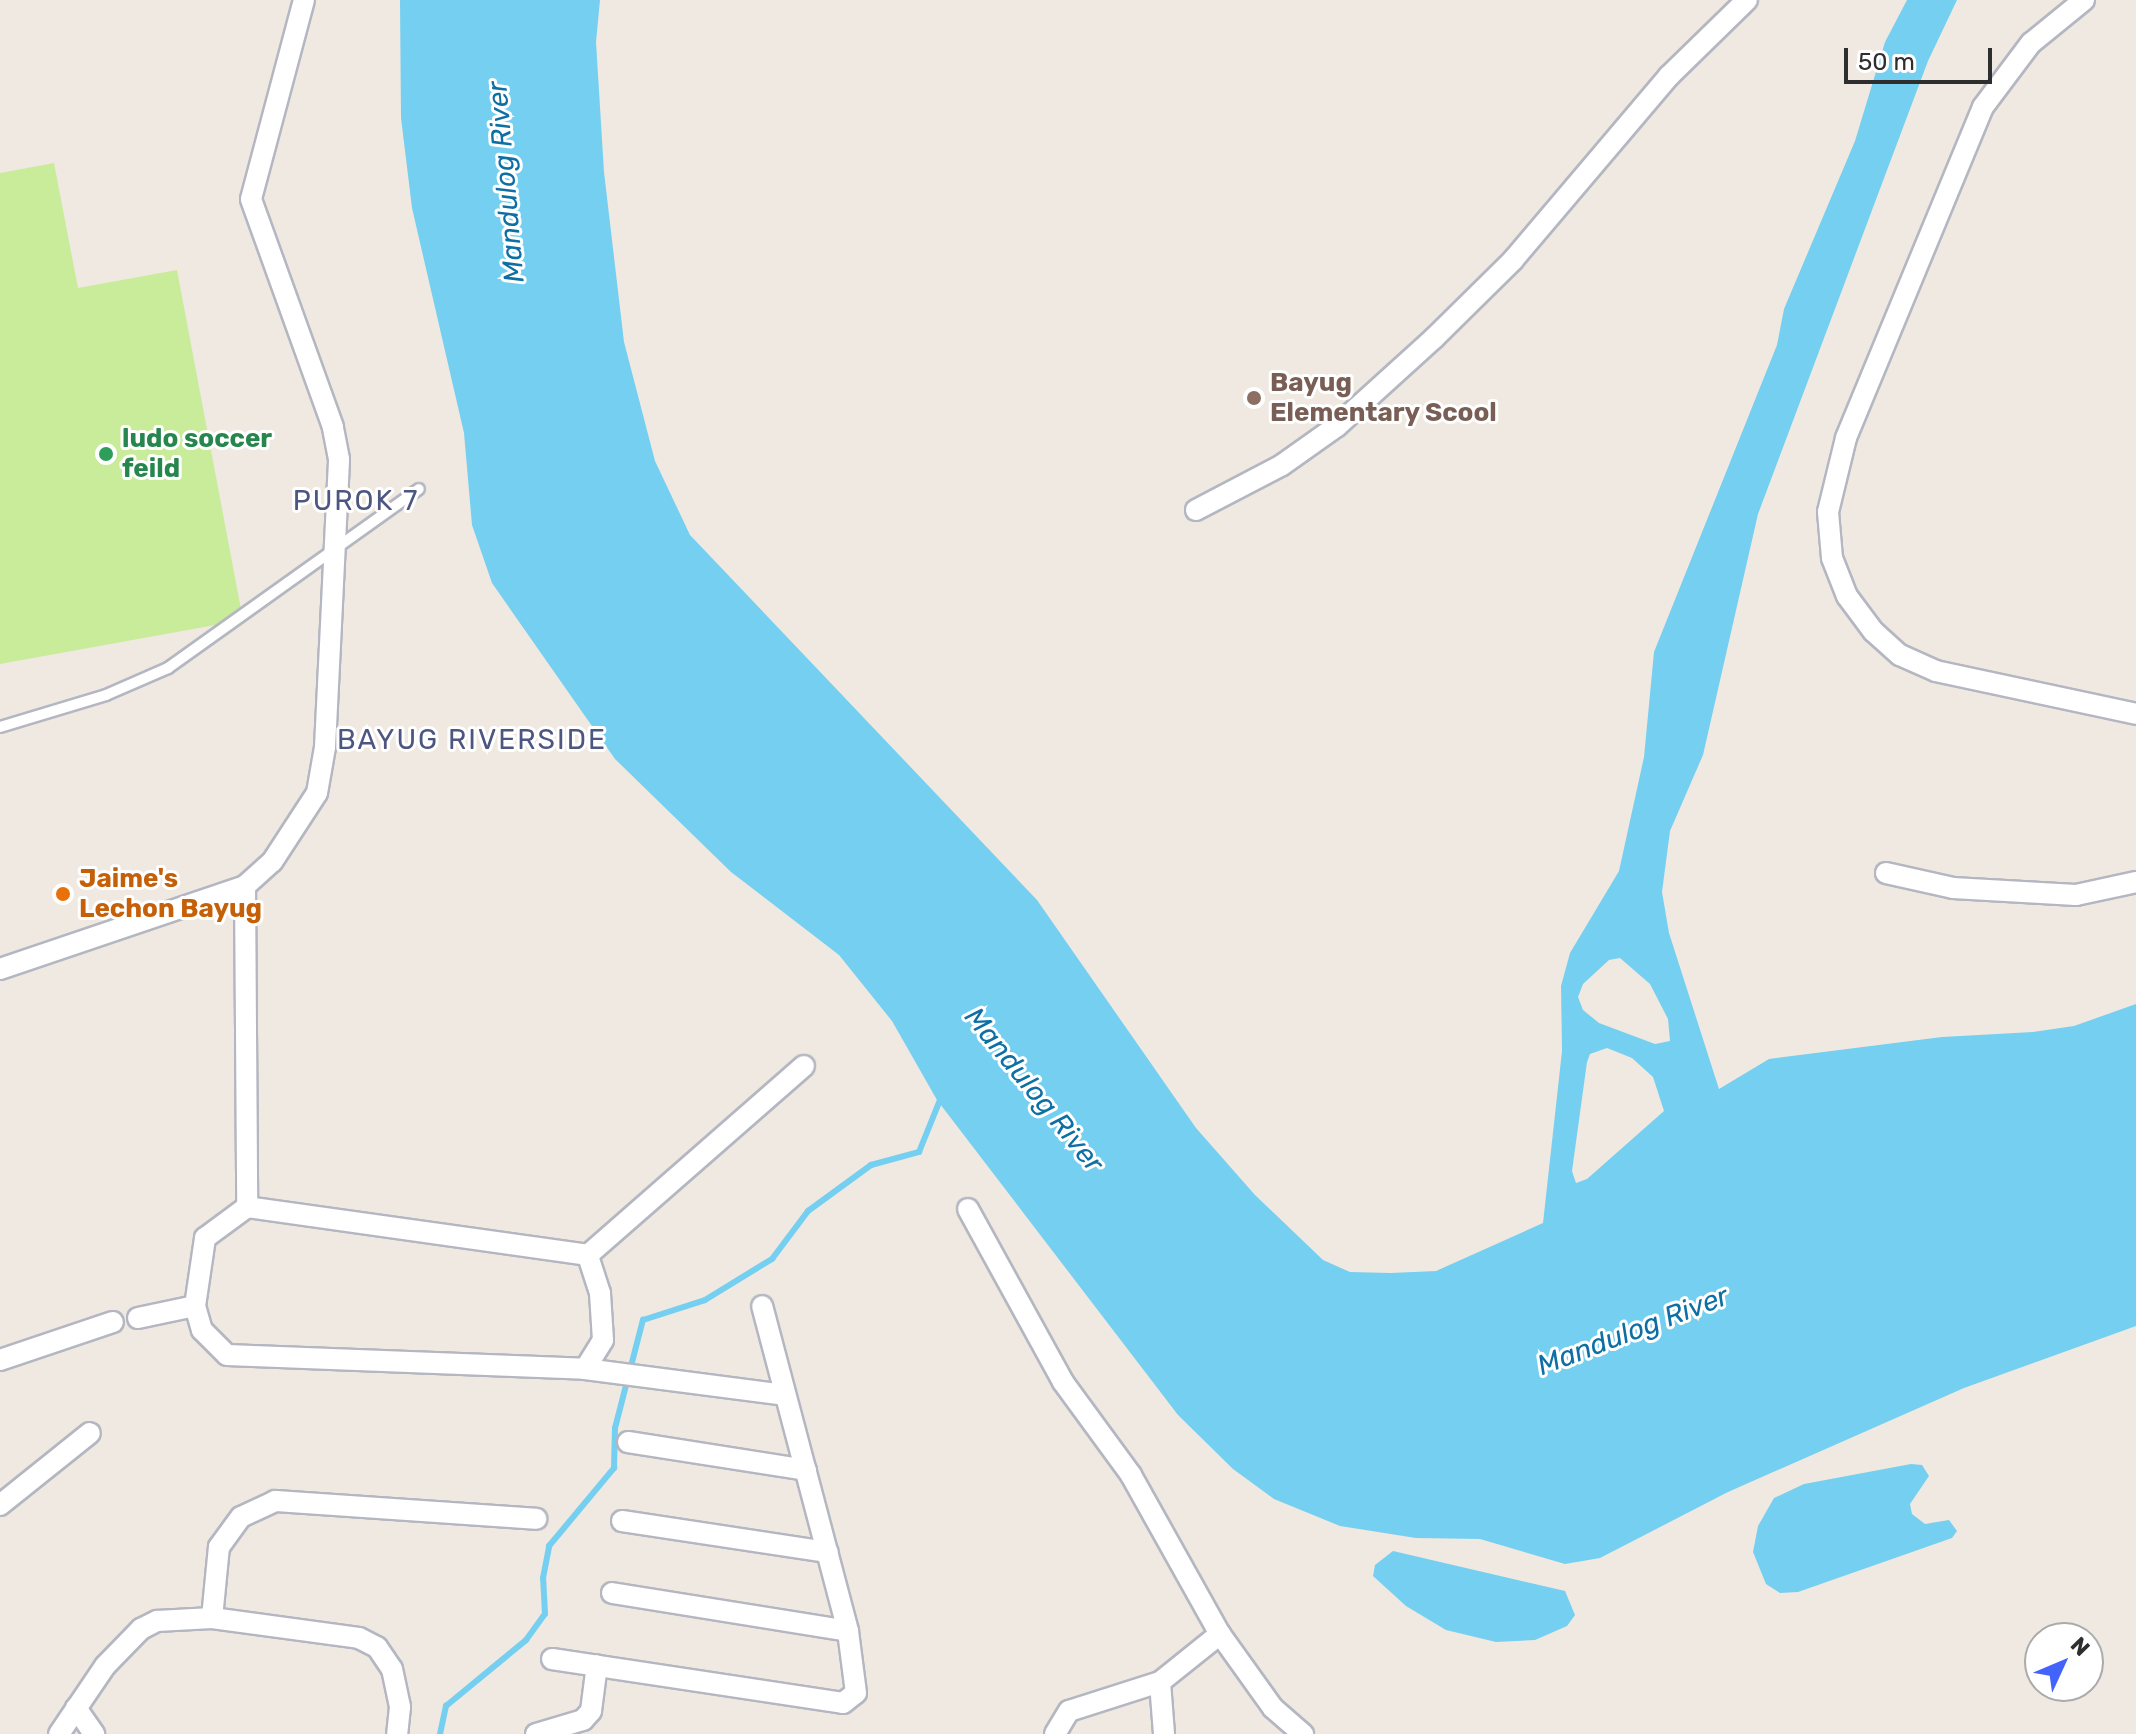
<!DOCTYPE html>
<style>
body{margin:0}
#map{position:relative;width:2136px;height:1734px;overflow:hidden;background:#efe9e1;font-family:Rubik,sans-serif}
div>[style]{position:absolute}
.pitch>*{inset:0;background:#c9ec9a}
.water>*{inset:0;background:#75cff0}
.stream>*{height:6px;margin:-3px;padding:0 3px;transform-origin:3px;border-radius:3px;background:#75cff0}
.roads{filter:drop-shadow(2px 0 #b4b7c1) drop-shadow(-2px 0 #b4b7c1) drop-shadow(0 2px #b4b7c1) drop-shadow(0 -2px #b4b7c1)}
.lane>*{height:10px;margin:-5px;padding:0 5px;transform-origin:5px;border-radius:5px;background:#fff}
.street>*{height:20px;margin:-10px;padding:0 10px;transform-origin:10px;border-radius:10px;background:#fff}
.dots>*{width:22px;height:22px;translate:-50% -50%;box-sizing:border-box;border:4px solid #fff;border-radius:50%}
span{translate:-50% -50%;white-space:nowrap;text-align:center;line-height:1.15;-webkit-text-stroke:6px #fff;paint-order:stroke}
.education-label{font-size:26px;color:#785e54;font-weight:700}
.left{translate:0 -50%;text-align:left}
.leisure-label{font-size:26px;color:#27864d;font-weight:700}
.food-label{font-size:26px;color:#c56008;font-weight:700}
.water-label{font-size:28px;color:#0d6fa3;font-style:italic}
.neighbourhood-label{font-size:28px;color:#4d5680;letter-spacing:2px}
.north{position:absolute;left:2024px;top:1622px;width:80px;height:80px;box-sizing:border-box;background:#fff;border:2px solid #ababab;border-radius:50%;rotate:46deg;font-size:22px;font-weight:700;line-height:32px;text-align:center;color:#2e2e2e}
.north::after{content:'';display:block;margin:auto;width:28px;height:36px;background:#4264fb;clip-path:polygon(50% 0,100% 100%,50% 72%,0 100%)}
.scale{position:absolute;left:1844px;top:48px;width:148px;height:36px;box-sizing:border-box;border:4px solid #2e2e2e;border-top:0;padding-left:10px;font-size:24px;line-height:28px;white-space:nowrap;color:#2e2e2e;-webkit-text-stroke:6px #fff;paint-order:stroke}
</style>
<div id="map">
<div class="pitch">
<div style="clip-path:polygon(54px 163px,78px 288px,177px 270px,243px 620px,0 664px,0 173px)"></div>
</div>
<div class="water">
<div style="clip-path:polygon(evenodd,400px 0,600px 0,596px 42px,604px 172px,624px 342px,655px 461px,690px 535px,1037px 900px,1196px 1128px,1255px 1195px,1323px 1260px,1350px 1272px,1391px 1273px,1436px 1271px,1543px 1223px,1562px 1051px,1561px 986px,1570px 953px,1619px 871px,1644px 757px,1654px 652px,1777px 345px,1784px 309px,1855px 141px,1885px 42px,1907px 0,1957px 0,1928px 61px,1758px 514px,1703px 755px,1670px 831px,1662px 892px,1669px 933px,1719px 1089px,1769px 1059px,1942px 1037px,2033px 1032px,2074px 1026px,2136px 1004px,2136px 1326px,1964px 1388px,1728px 1492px,1600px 1558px,1565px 1564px,1480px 1539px,1416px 1538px,1340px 1526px,1274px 1499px,1233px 1469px,1178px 1415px,937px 1100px,892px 1021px,839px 955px,731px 872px,615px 759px,492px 583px,472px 525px,464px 433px,412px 208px,401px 118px,400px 0,1620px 958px,1650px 984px,1668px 1019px,1670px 1041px,1655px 1044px,1599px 1023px,1583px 1010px,1578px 997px,1583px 984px,1609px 960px,1620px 958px,400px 0,1607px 1048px,1632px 1058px,1653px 1077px,1664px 1111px,1587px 1179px,1576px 1183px,1572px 1171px,1587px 1062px,1590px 1054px,1607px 1048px)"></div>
<div style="clip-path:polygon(1911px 1464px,1922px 1465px,1929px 1476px,1910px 1504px,1912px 1514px,1925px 1524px,1949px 1520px,1957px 1531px,1952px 1538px,1798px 1592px,1780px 1593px,1766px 1584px,1753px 1552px,1758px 1526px,1774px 1498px,1804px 1484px)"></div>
<div style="clip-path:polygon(1393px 1551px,1565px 1591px,1575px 1615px,1567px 1626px,1535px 1640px,1496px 1642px,1446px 1630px,1406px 1606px,1373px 1576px,1375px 1565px)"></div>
</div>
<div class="stream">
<div style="left:440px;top:1734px;width:29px;rotate:-78deg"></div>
<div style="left:446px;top:1706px;width:104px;rotate:-39.5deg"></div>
<div style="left:526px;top:1640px;width:32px;rotate:-54deg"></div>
<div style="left:545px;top:1614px;width:36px;rotate:-93deg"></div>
<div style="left:543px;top:1578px;width:33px;rotate:-79deg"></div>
<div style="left:549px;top:1546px;width:102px;rotate:-50.2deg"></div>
<div style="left:614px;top:1468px;width:40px;rotate:-88.6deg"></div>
<div style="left:615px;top:1428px;width:112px;rotate:-75.5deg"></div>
<div style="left:643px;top:1320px;width:65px;rotate:-17.9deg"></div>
<div style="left:705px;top:1300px;width:79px;rotate:-31.5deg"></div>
<div style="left:772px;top:1259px;width:60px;rotate:-53.1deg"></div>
<div style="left:808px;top:1211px;width:78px;rotate:-36.1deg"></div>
<div style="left:871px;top:1165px;width:50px;rotate:-15.2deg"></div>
<div style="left:919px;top:1152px;width:61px;rotate:-68deg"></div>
</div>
<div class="roads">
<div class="lane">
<div style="left:0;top:727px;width:111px;rotate:-16.8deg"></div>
<div style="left:106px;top:695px;width:68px;rotate:-23.5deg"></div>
<div style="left:168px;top:668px;width:308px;rotate:-35.5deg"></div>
</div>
<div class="street">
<div style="left:2084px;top:0;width:68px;rotate:140.9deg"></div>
<div style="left:2031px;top:43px;width:80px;rotate:126.9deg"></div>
<div style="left:1983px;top:107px;width:358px;rotate:112.5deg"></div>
<div style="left:1846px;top:438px;width:76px;rotate:103.7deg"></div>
<div style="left:1828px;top:512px;width:46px;rotate:85deg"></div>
<div style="left:1832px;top:558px;width:41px;rotate:68.5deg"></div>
<div style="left:1847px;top:596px;width:44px;rotate:53.4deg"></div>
<div style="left:1873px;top:631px;width:36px;rotate:42deg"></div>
<div style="left:1900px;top:655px;width:39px;rotate:24deg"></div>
<div style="left:1936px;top:671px;width:205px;rotate:12.1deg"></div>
<div style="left:1196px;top:510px;width:97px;rotate:-27.6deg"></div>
<div style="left:1282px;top:465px;width:67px;rotate:-35.3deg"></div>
<div style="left:1337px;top:426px;width:131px;rotate:-42.2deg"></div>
<div style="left:1434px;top:338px;width:111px;rotate:-44.6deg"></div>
<div style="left:1513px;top:260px;width:241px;rotate:-49.7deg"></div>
<div style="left:1669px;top:76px;width:109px;rotate:-44.3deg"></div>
<div style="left:1886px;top:873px;width:69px;rotate:12.6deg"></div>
<div style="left:1953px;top:888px;width:123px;rotate:3.3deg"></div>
<div style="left:2076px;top:895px;width:61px;rotate:-12.2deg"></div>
<div style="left:245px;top:886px;width:321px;rotate:89.6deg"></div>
<div style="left:0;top:969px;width:259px;rotate:-18.7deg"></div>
<div style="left:245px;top:886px;width:36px;rotate:-42deg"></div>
<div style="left:272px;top:862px;width:82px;rotate:-56.9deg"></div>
<div style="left:317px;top:793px;width:47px;rotate:-80.1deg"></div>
<div style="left:325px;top:747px;width:288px;rotate:-87.2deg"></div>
<div style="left:339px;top:459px;width:33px;rotate:-101deg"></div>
<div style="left:333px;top:427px;width:242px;rotate:-109.8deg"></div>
<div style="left:251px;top:199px;width:206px;rotate:-75.1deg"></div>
<div style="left:968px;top:1209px;width:197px;rotate:61.2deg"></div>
<div style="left:1063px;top:1382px;width:115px;rotate:53.8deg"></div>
<div style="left:1131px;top:1475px;width:182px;rotate:60.8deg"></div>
<div style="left:1220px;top:1634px;width:91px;rotate:54.4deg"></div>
<div style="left:1273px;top:1708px;width:40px;rotate:41deg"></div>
<div style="left:195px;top:1306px;width:25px;rotate:74deg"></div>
<div style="left:202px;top:1330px;width:35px;rotate:45deg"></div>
<div style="left:227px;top:1355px;width:358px;rotate:2.2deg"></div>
<div style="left:585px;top:1369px;width:34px;rotate:-58deg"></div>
<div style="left:603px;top:1340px;width:47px;rotate:-93.7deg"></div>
<div style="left:600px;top:1293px;width:40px;rotate:-108deg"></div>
<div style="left:138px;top:1318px;width:58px;rotate:-11.9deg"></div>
<div style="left:195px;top:1306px;width:69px;rotate:-81.6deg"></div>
<div style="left:205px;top:1238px;width:52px;rotate:-36.4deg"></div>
<div style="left:247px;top:1207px;width:344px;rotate:8deg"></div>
<div style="left:588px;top:1255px;width:287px;rotate:-41.2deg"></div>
<div style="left:0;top:1360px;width:119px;rotate:-18.6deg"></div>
<div style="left:585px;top:1369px;width:201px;rotate:7.4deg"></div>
<div style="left:628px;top:1442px;width:180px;rotate:8.9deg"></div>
<div style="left:0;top:1505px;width:115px;rotate:-38.7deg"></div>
<div style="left:622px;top:1521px;width:208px;rotate:8.6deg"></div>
<div style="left:612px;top:1593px;width:239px;rotate:9.1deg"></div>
<div style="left:212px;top:1618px;width:71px;rotate:-84.4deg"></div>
<div style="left:219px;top:1547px;width:37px;rotate:-54deg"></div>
<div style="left:241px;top:1517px;width:38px;rotate:-25deg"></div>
<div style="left:275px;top:1501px;width:262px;rotate:3.9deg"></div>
<div style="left:552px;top:1659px;width:294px;rotate:8.6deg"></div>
<div style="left:843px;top:1703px;width:16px;rotate:-38deg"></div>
<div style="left:856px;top:1693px;width:63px;rotate:-97.4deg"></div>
<div style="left:848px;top:1631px;width:336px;rotate:-104.8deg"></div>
<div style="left:76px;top:1708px;width:32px;rotate:55deg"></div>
<div style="left:59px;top:1734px;width:82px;rotate:-55.9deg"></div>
<div style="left:105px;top:1666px;width:52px;rotate:-45.8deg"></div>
<div style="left:141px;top:1629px;width:18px;rotate:-27deg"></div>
<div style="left:157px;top:1621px;width:55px;rotate:-3.1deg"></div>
<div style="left:212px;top:1618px;width:148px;rotate:7.7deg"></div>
<div style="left:359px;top:1638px;width:20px;rotate:27deg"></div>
<div style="left:377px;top:1647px;width:27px;rotate:56deg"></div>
<div style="left:392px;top:1669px;width:39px;rotate:78deg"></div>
<div style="left:400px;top:1707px;width:27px;rotate:96deg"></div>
<div style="left:536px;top:1734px;width:49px;rotate:-16.6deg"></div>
<div style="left:583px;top:1720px;width:12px;rotate:-48deg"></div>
<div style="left:591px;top:1711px;width:46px;rotate:-82.6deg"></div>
<div style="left:1055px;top:1734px;width:27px;rotate:-59deg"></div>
<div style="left:1069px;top:1711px;width:96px;rotate:-17.7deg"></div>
<div style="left:1164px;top:1734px;width:52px;rotate:-94.4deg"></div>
<div style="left:1160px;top:1682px;width:77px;rotate:-38.7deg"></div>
</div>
</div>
<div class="dots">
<div style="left:1254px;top:398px;background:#8d6e63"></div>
<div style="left:106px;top:454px;background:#2e9e5b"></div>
<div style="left:63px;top:894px;background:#e8710a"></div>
</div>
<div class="education-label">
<span class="left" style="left:1270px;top:398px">Bayug<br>Elementary Scool</span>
</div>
<div class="leisure-label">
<span class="left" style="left:122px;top:454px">ludo soccer<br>feild</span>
</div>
<div class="food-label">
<span class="left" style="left:79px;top:894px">Jaime's<br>Lechon Bayug</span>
</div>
<div class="water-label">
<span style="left:506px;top:182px;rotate:-95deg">Mandulog River</span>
<span style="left:1034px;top:1090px;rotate:51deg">Mandulog River</span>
<span style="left:1633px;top:1331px;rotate:-21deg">Mandulog River</span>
</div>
<div class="neighbourhood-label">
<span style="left:356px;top:501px">PUROK 7</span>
<span style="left:472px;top:740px">BAYUG RIVERSIDE</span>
</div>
<div class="north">N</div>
<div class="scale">50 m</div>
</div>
